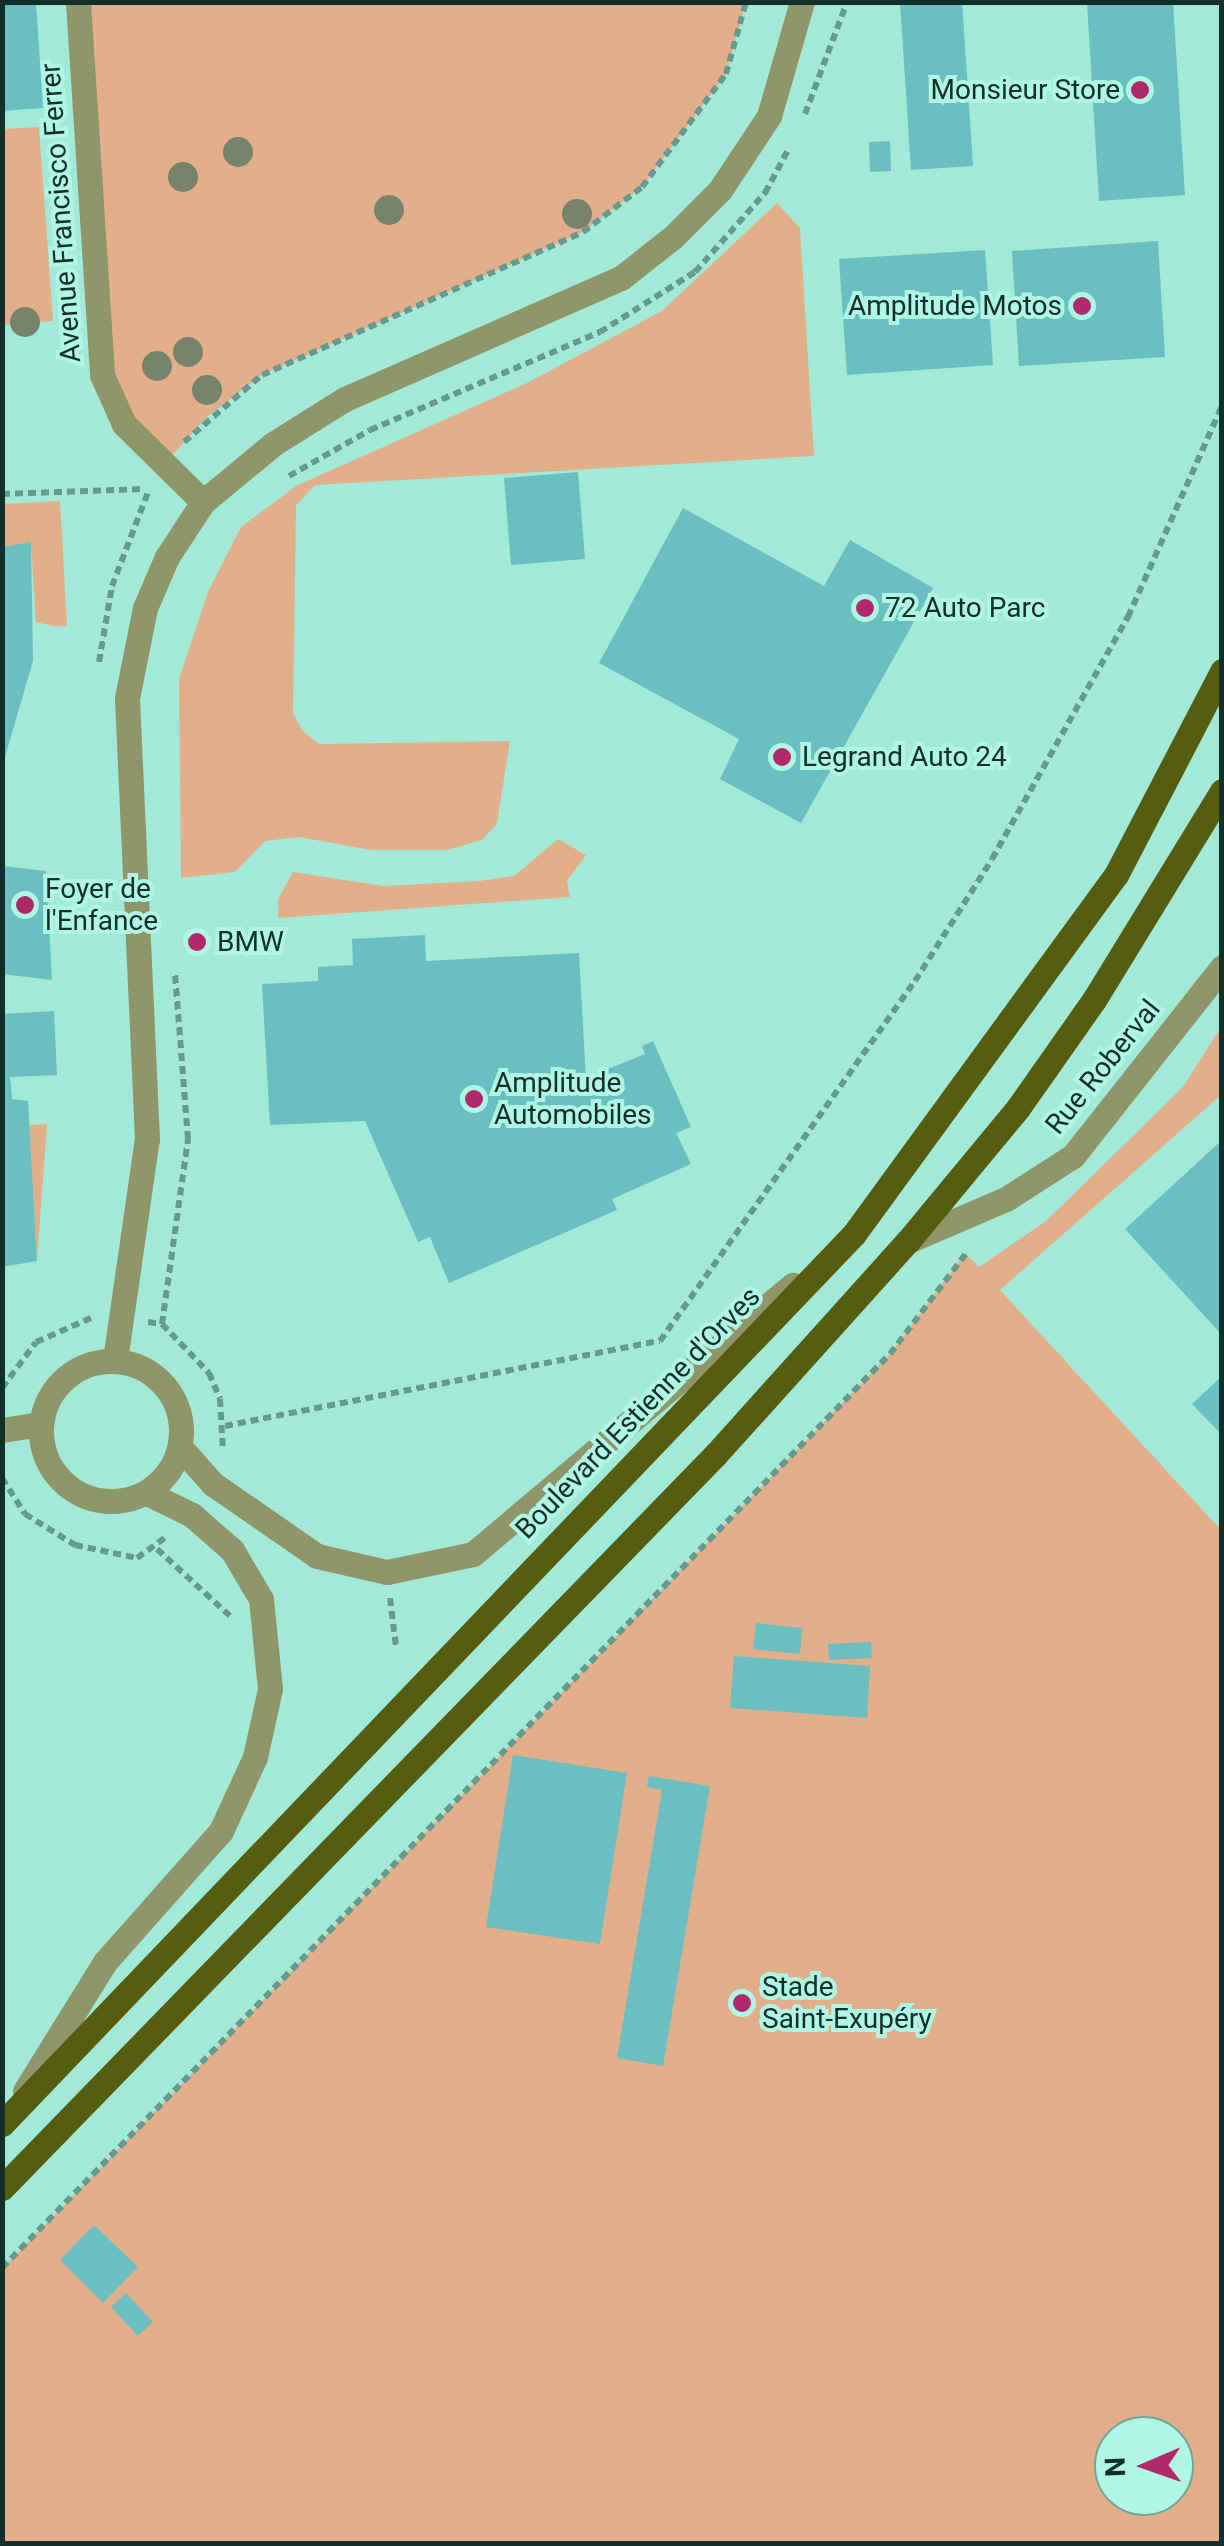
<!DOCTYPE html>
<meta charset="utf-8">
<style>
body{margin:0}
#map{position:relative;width:1224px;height:2546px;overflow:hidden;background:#a3e9d7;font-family:Roboto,sans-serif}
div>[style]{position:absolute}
.green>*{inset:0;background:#e3af8a}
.building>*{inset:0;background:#6abfc0}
.path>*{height:6px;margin-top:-3px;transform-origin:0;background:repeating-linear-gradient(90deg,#659a8d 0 8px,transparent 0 13px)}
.minor>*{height:25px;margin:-12.5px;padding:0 12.5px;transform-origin:12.5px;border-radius:12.5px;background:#8f9669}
.minor>.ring{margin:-12.5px;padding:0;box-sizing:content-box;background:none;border:25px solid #8f9669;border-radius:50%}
.major>*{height:25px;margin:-12.5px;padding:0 12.5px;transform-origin:12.5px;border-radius:12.5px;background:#545d10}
.trees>*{width:30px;height:30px;margin:-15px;border-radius:50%;background:#77836b}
.dots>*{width:28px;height:28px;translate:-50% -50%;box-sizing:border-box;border:5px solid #b0f6e4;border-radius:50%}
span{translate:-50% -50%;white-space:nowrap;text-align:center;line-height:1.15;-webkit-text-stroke:8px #b0f6e4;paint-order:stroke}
.poi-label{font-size:28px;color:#132f29}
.right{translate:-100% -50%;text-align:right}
.left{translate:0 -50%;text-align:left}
.street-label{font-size:28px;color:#132f29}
.frame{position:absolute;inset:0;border:5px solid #132f29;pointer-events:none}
.north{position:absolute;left:1094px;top:2416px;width:100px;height:100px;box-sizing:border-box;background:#b0f6e4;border:2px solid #71a699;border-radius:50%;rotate:268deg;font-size:28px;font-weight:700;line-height:40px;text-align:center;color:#132f29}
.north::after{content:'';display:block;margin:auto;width:35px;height:45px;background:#b1296b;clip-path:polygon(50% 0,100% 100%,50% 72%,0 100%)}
</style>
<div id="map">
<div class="green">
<div style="clip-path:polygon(78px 3px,746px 3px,726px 74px,642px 187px,583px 232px,262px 375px,208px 416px,164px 464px,109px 399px)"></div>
<div style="clip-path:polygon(39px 127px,53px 321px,3px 325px,3px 129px)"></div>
<div style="clip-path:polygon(777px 203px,800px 228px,814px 456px,315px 485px,296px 505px,293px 713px,303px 731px,319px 744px,510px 741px,497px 823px,482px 840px,447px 850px,371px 850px,299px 837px,265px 841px,235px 872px,181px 878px,179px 679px,208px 592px,241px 527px,296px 486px,527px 383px,662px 311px)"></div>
<div style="clip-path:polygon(60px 501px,67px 626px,53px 626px,36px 622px,31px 543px,3px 547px,3px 504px)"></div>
<div style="clip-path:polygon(558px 839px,586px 855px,567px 881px,570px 897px,278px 918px,278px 899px,293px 872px,383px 886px,479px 881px,514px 876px)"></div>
<div style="clip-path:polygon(evenodd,1221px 1027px,1221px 1095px,1000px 1290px,1221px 1530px,1221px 2543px,3px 2544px,3px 2268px,890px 1354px,965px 1253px,979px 1267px,1046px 1221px,1183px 1087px,1221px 1027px,1114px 2436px,1174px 2436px,1174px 2496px,1114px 2496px,1114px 2436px)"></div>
<div style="clip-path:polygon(47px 1124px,37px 1261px,29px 1125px)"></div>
</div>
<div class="building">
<div style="clip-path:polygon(2px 2px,36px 2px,43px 108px,2px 111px)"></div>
<div style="clip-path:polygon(900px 2px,962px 2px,973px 166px,911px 170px)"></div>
<div style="clip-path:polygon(1087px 2px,1173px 2px,1185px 195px,1099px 201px)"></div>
<div style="clip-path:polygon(890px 141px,891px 171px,870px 172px,869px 142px)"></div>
<div style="clip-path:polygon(1158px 241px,1165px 357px,1019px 366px,1012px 251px)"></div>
<div style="clip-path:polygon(985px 250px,993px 365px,847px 375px,839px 259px)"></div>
<div style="clip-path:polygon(578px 472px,585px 559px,511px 565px,504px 478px)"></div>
<div style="clip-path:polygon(683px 508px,824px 586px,850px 540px,933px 588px,801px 823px,720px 779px,739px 739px,599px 663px)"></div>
<div style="clip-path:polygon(31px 542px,33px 661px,2px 767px,2px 547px)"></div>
<div style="clip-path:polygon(2px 866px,46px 871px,52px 980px,2px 974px)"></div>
<div style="clip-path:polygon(207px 935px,208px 947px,187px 949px,186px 936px)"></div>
<div style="clip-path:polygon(425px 935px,426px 961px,579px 953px,586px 1078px,645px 1054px,642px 1046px,653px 1041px,691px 1127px,676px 1133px,691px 1164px,612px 1199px,617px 1210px,449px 1283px,430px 1237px,418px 1242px,365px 1121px,270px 1125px,262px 984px,318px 981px,318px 967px,353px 965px,352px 939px)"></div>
<div style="clip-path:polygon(54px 1011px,57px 1075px,10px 1077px,12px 1099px,28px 1101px,37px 1261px,2px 1267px,2px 1014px)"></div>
<div style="clip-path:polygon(1222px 1140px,1222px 1335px,1125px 1229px)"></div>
<div style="clip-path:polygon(1222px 1376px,1222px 1435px,1192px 1404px)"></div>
<div style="clip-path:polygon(756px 1623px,802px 1628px,800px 1654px,753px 1649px)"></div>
<div style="clip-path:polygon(871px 1642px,872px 1658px,829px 1660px,828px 1644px)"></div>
<div style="clip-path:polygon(734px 1656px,870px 1666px,867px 1718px,730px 1708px)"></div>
<div style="clip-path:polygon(513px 1755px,627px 1773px,600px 1944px,486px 1927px)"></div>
<div style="clip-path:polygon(649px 1776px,710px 1786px,663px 2066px,617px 2058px,662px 1790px,647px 1787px)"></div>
<div style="clip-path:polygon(94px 2225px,138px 2267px,103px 2303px,60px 2260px)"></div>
<div style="clip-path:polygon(126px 2293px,153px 2322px,138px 2336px,111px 2307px)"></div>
</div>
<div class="path">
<div style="left:805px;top:114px;width:120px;rotate:-69.4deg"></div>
<div style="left:184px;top:442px;width:103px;rotate:-40.7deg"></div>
<div style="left:262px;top:375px;width:351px;rotate:-24deg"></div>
<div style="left:583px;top:232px;width:74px;rotate:-37.3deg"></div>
<div style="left:642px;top:187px;width:141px;rotate:-53.4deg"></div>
<div style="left:726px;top:74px;width:75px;rotate:-74.5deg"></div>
<div style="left:289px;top:476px;width:93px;rotate:-29.6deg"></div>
<div style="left:370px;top:430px;width:250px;rotate:-23.1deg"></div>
<div style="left:600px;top:332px;width:112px;rotate:-32.3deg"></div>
<div style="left:695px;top:272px;width:106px;rotate:-48.5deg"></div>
<div style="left:765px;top:193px;width:51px;rotate:-61.9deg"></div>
<div style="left:2px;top:494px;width:141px;rotate:-2deg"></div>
<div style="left:99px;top:662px;width:77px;rotate:-80.3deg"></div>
<div style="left:112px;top:586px;width:101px;rotate:-69deg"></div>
<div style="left:148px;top:1322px;width:14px;rotate:8deg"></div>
<div style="left:162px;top:1324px;width:68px;rotate:46.2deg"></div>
<div style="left:209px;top:1373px;width:28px;rotate:67deg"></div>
<div style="left:220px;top:1399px;width:52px;rotate:86.7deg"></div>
<div style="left:162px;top:1324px;width:187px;rotate:-82deg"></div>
<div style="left:188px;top:1139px;width:167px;rotate:-94.5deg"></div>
<div style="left:2px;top:1388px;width:57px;rotate:-53.5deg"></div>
<div style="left:36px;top:1342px;width:60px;rotate:-23.6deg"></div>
<div style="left:225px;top:1426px;width:443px;rotate:-11.1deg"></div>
<div style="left:660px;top:1341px;width:441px;rotate:-54.7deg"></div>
<div style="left:915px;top:981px;width:144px;rotate:-57.7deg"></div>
<div style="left:992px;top:859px;width:278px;rotate:-60.7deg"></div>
<div style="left:1128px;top:617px;width:231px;rotate:-66deg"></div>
<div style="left:2px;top:1478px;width:43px;rotate:57.4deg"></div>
<div style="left:25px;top:1514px;width:59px;rotate:31.8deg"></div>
<div style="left:75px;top:1545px;width:63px;rotate:11.8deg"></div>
<div style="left:137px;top:1558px;width:39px;rotate:-36deg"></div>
<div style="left:157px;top:1549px;width:99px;rotate:42.5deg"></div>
<div style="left:390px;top:1598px;width:49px;rotate:83deg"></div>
<div style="left:2px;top:2268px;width:1274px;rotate:-45.83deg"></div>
<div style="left:890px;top:1354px;width:129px;rotate:-52.9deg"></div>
</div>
<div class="minor">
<div style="left:78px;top:2px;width:374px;rotate:86.3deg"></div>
<div style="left:102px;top:375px;width:54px;rotate:65.8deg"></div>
<div style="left:124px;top:424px;width:111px;rotate:44.6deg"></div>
<div style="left:908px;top:1241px;width:107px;rotate:-23.2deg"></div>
<div style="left:1006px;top:1199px;width:80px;rotate:-32.7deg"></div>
<div style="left:1073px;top:1156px;width:241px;rotate:-51.7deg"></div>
<div style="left:115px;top:1360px;width:223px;rotate:-81.8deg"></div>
<div style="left:147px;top:1139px;width:441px;rotate:-92.6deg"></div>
<div style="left:127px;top:698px;width:92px;rotate:-78.7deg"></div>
<div style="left:145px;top:608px;width:56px;rotate:-66.7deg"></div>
<div style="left:167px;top:557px;width:66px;rotate:-56.8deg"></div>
<div style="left:203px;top:502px;width:91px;rotate:-39.6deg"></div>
<div style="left:273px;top:444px;width:85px;rotate:-32deg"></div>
<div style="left:345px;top:399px;width:301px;rotate:-23.7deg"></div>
<div style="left:621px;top:278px;width:66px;rotate:-38.3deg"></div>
<div style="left:673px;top:237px;width:66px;rotate:-45deg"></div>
<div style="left:720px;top:190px;width:89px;rotate:-56.5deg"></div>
<div style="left:769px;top:116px;width:119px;rotate:-73.9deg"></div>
<div class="ring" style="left:41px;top:1361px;width:115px;height:115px"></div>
<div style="left:2px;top:1430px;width:38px;rotate:-9deg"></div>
<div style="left:180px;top:1447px;width:50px;rotate:48.3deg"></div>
<div style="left:213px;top:1484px;width:126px;rotate:34.7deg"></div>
<div style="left:317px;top:1556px;width:72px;rotate:12.9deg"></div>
<div style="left:387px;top:1572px;width:88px;rotate:-11.8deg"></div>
<div style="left:473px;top:1554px;width:418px;rotate:-40.1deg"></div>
<div style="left:25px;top:2091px;width:152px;rotate:-58.2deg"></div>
<div style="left:105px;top:1962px;width:175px;rotate:-48.5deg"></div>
<div style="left:221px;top:1831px;width:81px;rotate:-65.3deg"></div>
<div style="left:255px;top:1757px;width:70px;rotate:-77.6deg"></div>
<div style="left:270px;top:1689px;width:90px;rotate:-95.7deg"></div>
<div style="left:261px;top:1599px;width:57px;rotate:-120.6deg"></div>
<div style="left:232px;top:1550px;width:53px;rotate:-138.8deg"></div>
<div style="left:192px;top:1515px;width:50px;rotate:-153.9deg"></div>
</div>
<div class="major">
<div style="left:2px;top:2124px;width:1232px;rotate:-46.25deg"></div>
<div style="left:854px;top:1234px;width:444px;rotate:-53.9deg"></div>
<div style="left:1116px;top:875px;width:230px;rotate:-62.5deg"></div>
<div style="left:2px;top:2188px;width:1024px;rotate:-45.79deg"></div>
<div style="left:716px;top:1454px;width:287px;rotate:-48deg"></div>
<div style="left:908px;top:1241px;width:173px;rotate:-50.4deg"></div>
<div style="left:1018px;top:1108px;width:132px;rotate:-54.9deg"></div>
<div style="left:1094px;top:1000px;width:245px;rotate:-58.5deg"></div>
</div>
<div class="trees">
<div style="left:238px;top:152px"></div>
<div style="left:183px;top:177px"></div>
<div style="left:389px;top:210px"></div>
<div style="left:577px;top:214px"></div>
<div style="left:25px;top:322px"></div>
<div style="left:188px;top:352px"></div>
<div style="left:157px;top:366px"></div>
<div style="left:207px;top:390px"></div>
</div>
<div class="dots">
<div style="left:1140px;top:90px;background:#b1296b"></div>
<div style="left:1082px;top:306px;background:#b1296b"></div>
<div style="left:865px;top:608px;background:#b1296b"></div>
<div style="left:782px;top:757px;background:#b1296b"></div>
<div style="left:25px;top:905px;background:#b1296b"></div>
<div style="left:197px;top:942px;background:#b1296b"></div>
<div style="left:474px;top:1099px;background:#b1296b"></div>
<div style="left:742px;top:2003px;background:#b1296b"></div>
</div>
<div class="poi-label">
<span class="right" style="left:1120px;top:90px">Monsieur Store</span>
<span class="right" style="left:1062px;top:306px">Amplitude Motos</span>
<span class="left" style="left:885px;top:608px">72 Auto Parc</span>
<span class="left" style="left:802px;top:757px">Legrand Auto 24</span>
<span class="left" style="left:45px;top:905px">Foyer de<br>l'Enfance</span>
<span class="left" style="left:217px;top:942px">BMW</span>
<span class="left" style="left:494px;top:1099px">Amplitude<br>Automobiles</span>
<span class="left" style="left:762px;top:2003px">Stade<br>Saint-Exupéry</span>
</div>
<div class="street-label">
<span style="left:61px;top:213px;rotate:-94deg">Avenue Francisco Ferrer</span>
<span style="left:1103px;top:1067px;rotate:-51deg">Rue Roberval</span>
<span style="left:638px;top:1413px;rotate:-46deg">Boulevard Estienne d'Orves</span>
</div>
<div class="frame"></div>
<div class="north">N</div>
</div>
